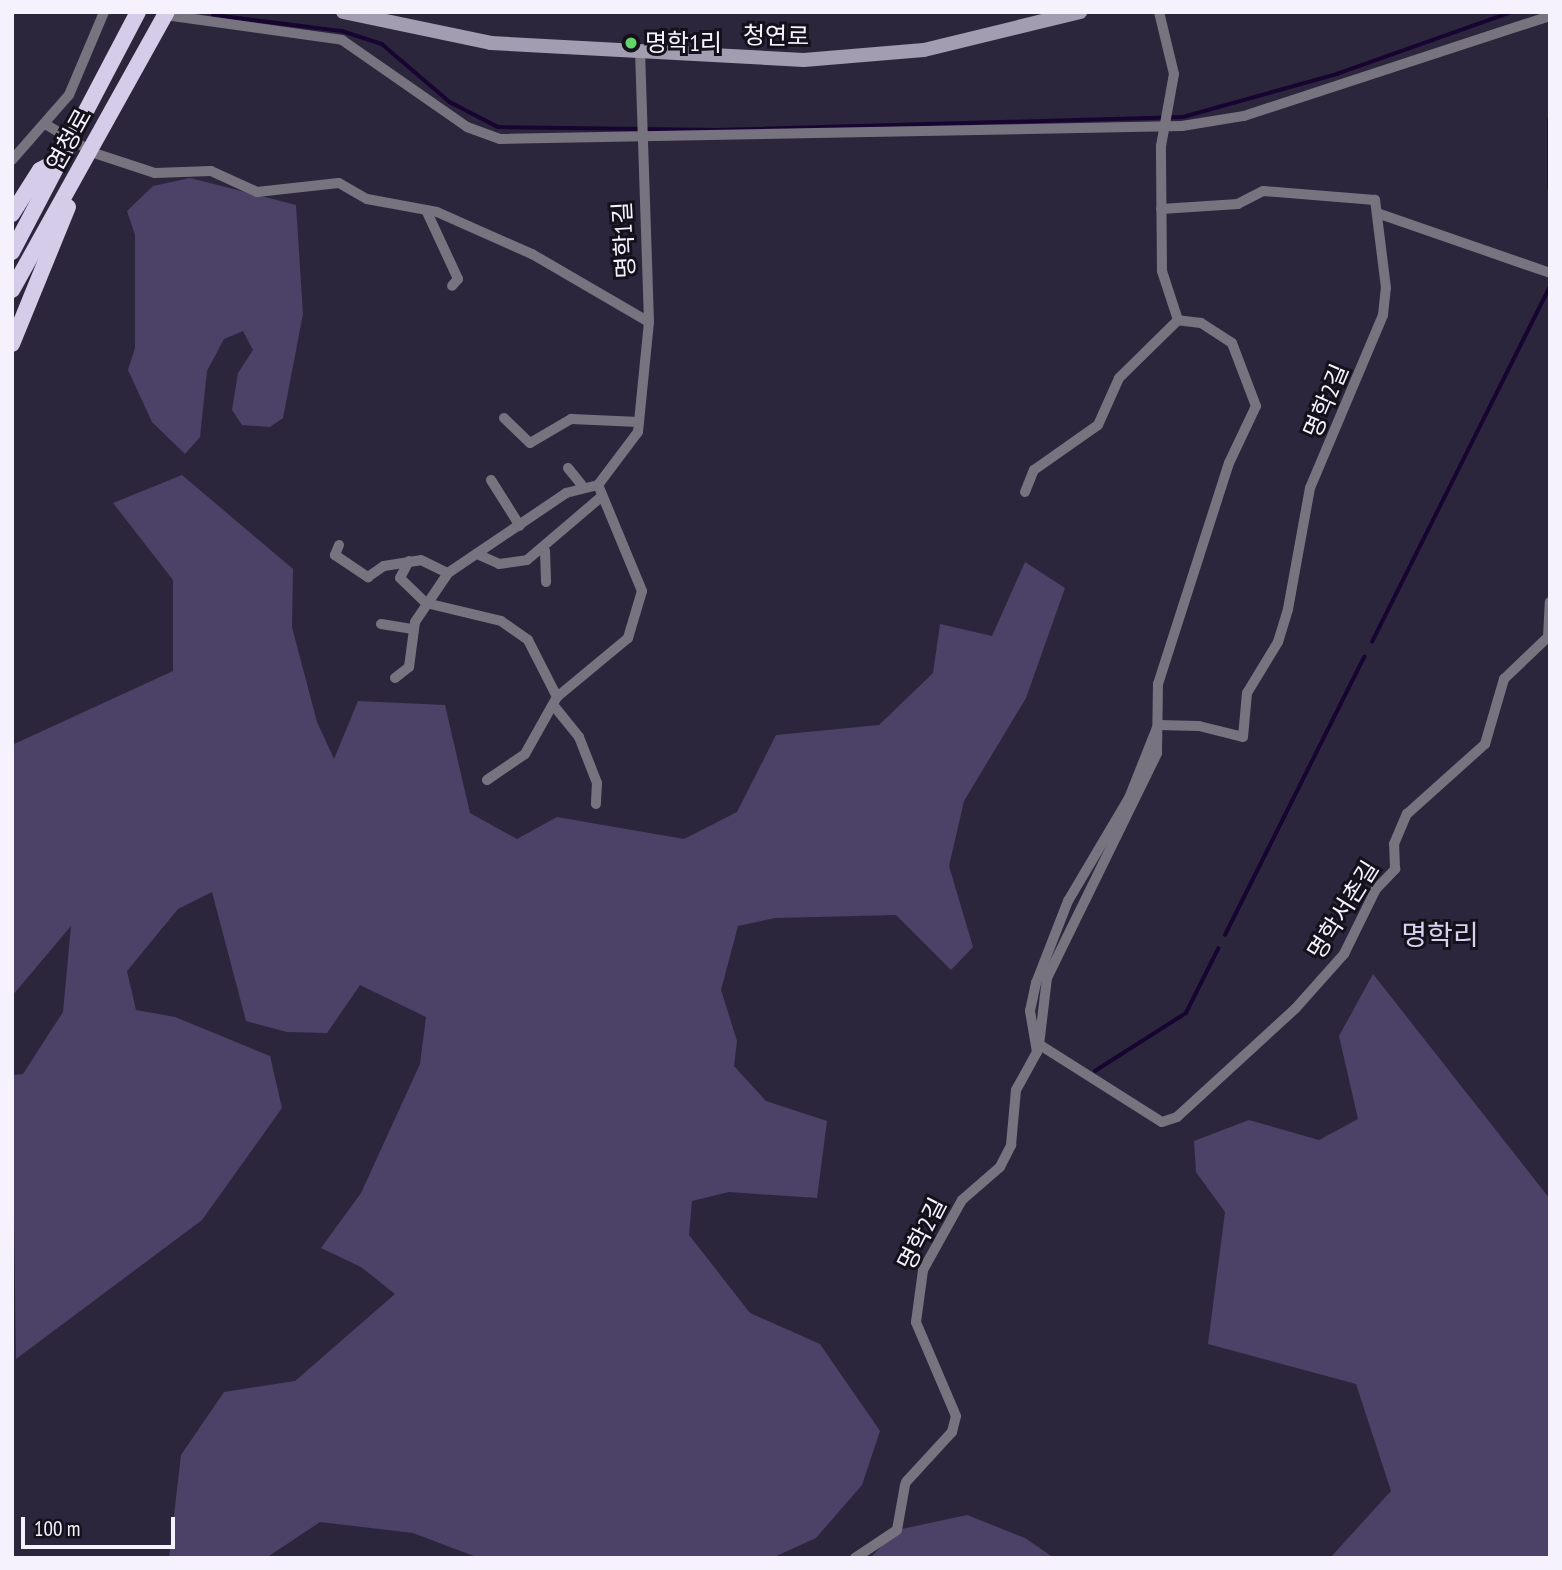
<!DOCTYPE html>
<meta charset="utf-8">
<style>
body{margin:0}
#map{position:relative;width:1562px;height:1570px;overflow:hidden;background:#2c263d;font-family:"PT Sans Narrow","Noto Sans KR",sans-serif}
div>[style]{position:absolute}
.green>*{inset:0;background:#4c4166}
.stream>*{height:3.5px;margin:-1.75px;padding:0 1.75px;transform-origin:1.75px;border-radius:1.75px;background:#170430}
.minor>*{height:10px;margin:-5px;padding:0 5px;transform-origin:5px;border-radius:5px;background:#777480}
.secondary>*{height:14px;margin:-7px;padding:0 7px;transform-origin:7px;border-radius:7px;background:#a29db1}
.trunk>*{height:16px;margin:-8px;padding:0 8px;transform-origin:8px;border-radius:8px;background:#d4cce8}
.dots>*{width:19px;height:19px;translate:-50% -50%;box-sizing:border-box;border:4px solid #14111b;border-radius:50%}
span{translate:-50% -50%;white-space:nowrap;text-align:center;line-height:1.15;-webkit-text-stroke:6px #14111b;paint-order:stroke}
.street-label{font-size:24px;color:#f5f2fe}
.poi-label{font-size:24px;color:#f5f2fe}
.left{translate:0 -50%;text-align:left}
.quarter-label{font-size:28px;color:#d8d0ef}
.frame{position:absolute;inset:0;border:14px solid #f5f2fe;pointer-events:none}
.scale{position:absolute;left:21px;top:1517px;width:154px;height:32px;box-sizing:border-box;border:4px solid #f5f2fe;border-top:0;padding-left:9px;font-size:21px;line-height:24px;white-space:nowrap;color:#f5f2fe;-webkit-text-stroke:5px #14111b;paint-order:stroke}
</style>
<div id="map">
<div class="green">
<div style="clip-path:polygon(190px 178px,296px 205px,303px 314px,283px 418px,270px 427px,242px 425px,232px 410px,238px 373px,253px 350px,243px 331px,224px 339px,207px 371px,200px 437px,185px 454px,152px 422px,128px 370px,135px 348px,135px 235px,127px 211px,153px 186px)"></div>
<div style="clip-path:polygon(182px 475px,293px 569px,292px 627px,317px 722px,334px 759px,358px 701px,445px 705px,470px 813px,517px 839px,557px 817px,684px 839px,737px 812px,776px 735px,879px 725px,933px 673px,940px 624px,992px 636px,1025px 562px,1065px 588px,1026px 698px,964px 801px,949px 866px,973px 947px,951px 970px,896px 915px,775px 918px,738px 926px,721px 990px,737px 1041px,734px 1066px,766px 1101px,827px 1121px,817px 1198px,729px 1192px,692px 1201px,689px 1235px,750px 1313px,820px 1344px,880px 1431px,862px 1485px,816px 1538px,772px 1558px,479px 1558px,413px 1533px,320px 1522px,266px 1558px,169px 1558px,181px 1455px,224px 1392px,295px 1381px,395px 1294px,361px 1267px,321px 1248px,361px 1193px,420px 1064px,426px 1017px,360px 985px,327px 1033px,287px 1032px,246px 1021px,212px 892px,178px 909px,127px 971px,136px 1010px,175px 1017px,270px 1056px,282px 1108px,202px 1220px,16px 1359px,12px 1075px,23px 1074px,63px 1012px,71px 926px,12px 996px,12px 745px,173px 671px,173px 580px,113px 503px)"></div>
<div style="clip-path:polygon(1373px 974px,1550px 1199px,1550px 1558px,1330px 1558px,1391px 1491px,1356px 1384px,1208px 1344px,1225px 1212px,1196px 1172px,1194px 1141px,1249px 1120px,1319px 1140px,1358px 1119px,1339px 1036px)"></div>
<div style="clip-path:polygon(967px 1515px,1025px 1538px,1054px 1558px,870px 1558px,897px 1530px)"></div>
</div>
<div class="stream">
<div style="left:213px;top:15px;width:130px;rotate:7.1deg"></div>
<div style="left:342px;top:31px;width:42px;rotate:18deg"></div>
<div style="left:382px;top:44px;width:89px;rotate:40.5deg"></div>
<div style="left:450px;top:102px;width:54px;rotate:27.5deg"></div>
<div style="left:498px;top:127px;width:219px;rotate:0.8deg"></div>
<div style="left:717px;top:130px;width:466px;rotate:-1.6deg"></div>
<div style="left:1183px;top:117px;width:160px;rotate:-15.6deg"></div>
<div style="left:1337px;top:74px;width:186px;rotate:-19.5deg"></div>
<div style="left:1550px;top:119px;width:69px;rotate:90deg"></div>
<div style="left:1372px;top:642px;width:397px;rotate:-63.4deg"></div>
<div style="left:1225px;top:935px;width:311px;rotate:-63.4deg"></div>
<div style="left:1095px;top:1071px;width:108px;rotate:-32.5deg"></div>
<div style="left:1186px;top:1013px;width:72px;rotate:-63.4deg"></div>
</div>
<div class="minor">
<div style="left:165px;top:15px;width:179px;rotate:8deg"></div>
<div style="left:342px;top:40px;width:152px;rotate:34.8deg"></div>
<div style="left:467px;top:127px;width:35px;rotate:20deg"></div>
<div style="left:500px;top:139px;width:682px;rotate:-1.09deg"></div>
<div style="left:1182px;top:126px;width:63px;rotate:-9.2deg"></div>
<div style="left:1244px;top:116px;width:322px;rotate:-18.1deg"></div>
<div style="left:45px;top:124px;width:57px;rotate:30.6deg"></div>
<div style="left:94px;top:153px;width:64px;rotate:18.2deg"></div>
<div style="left:155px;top:173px;width:56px;rotate:-2deg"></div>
<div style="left:211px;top:171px;width:51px;rotate:24.5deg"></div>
<div style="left:257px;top:192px;width:82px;rotate:-6.3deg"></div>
<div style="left:339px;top:183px;width:32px;rotate:30deg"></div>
<div style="left:367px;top:199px;width:71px;rotate:10.5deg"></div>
<div style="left:437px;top:212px;width:104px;rotate:23.9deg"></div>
<div style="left:532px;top:254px;width:135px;rotate:30.2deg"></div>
<div style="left:12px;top:160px;width:86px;rotate:-48.8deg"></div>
<div style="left:69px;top:95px;width:90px;rotate:-67.1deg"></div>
<div style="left:426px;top:210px;width:76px;rotate:65.1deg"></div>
<div style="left:458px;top:279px;width:9px;rotate:131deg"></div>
<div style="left:1377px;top:213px;width:183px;rotate:19.1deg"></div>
<div style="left:504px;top:418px;width:36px;rotate:44deg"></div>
<div style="left:530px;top:443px;width:48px;rotate:-30.3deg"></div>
<div style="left:571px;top:419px;width:68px;rotate:2.5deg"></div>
<div style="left:568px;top:468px;width:22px;rotate:51deg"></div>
<div style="left:491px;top:480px;width:54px;rotate:57.8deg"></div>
<div style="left:1025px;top:492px;width:24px;rotate:-68deg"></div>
<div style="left:1034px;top:470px;width:78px;rotate:-35.1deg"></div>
<div style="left:1098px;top:425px;width:51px;rotate:-65.9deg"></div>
<div style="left:1119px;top:378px;width:83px;rotate:-44.5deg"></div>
<div style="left:1178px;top:320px;width:52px;rotate:-108.1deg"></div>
<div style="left:1162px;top:271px;width:125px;rotate:-90.5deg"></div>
<div style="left:1161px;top:146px;width:73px;rotate:-79.8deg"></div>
<div style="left:1174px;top:74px;width:64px;rotate:-103.6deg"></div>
<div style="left:339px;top:545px;width:11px;rotate:112deg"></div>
<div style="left:335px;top:555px;width:40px;rotate:34deg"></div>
<div style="left:368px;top:577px;width:19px;rotate:-35deg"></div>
<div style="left:384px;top:566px;width:37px;rotate:-9deg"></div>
<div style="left:421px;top:560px;width:30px;rotate:26deg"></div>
<div style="left:545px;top:551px;width:31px;rotate:88deg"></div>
<div style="left:477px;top:554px;width:24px;rotate:24deg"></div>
<div style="left:499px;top:564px;width:28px;rotate:-8deg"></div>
<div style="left:527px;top:560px;width:97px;rotate:-40.4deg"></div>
<div style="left:409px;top:561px;width:19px;rotate:118deg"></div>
<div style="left:400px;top:578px;width:36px;rotate:44deg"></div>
<div style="left:426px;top:603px;width:77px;rotate:13.5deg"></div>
<div style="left:501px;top:621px;width:33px;rotate:35deg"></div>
<div style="left:528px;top:640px;width:64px;rotate:63deg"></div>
<div style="left:381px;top:624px;width:31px;rotate:9deg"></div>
<div style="left:395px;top:678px;width:18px;rotate:-38deg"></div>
<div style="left:409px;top:667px;width:45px;rotate:-82.4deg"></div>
<div style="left:415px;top:622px;width:59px;rotate:-56deg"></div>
<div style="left:448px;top:573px;width:143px;rotate:-34.1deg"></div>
<div style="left:566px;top:493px;width:33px;rotate:-14deg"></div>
<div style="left:598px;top:485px;width:66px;rotate:-53deg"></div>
<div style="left:638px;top:432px;width:111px;rotate:-84.3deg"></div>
<div style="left:649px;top:322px;width:266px;rotate:-91.9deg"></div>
<div style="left:554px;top:706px;width:40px;rotate:51deg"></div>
<div style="left:579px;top:737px;width:49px;rotate:68.6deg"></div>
<div style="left:597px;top:783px;width:21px;rotate:93deg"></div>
<div style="left:1158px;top:725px;width:41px;rotate:1.4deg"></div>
<div style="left:1199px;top:726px;width:45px;rotate:14deg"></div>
<div style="left:1243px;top:737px;width:44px;rotate:-84.8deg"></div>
<div style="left:1247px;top:693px;width:60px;rotate:-58.7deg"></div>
<div style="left:1278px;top:642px;width:34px;rotate:-73deg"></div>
<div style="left:1288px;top:609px;width:123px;rotate:-79.7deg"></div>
<div style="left:1310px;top:488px;width:188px;rotate:-67.1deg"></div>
<div style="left:1383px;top:315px;width:27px;rotate:-84deg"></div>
<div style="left:1386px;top:288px;width:89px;rotate:-97.1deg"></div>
<div style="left:1375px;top:200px;width:112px;rotate:-175.4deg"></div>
<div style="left:1263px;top:191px;width:28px;rotate:153deg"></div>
<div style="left:1238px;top:204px;width:77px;rotate:176.3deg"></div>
<div style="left:487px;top:780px;width:46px;rotate:-34.4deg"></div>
<div style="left:525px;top:754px;width:65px;rotate:-60.7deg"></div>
<div style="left:557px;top:697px;width:92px;rotate:-39.7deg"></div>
<div style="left:628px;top:638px;width:49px;rotate:-73.4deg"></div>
<div style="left:642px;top:591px;width:115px;rotate:-112.5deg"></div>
<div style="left:1039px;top:1045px;width:67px;rotate:-83.2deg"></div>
<div style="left:1047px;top:978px;width:250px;rotate:-63.9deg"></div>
<div style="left:1157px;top:753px;width:69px;rotate:-89.2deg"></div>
<div style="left:1158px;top:684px;width:232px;rotate:-72.2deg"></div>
<div style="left:1229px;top:463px;width:63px;rotate:-64.7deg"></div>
<div style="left:1256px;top:406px;width:67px;rotate:-110.9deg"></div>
<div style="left:1232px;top:343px;width:37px;rotate:-147deg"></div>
<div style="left:1201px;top:323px;width:23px;rotate:-173deg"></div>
<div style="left:1040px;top:1045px;width:144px;rotate:32.3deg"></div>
<div style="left:1162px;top:1122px;width:16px;rotate:-18deg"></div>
<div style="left:1177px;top:1117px;width:160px;rotate:-42.5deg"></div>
<div style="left:1295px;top:1009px;width:74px;rotate:-48.3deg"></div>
<div style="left:1344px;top:954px;width:72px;rotate:-63.8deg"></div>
<div style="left:1376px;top:889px;width:28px;rotate:-46deg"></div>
<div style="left:1395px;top:869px;width:25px;rotate:-92deg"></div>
<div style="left:1394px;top:844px;width:33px;rotate:-67deg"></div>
<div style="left:1407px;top:814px;width:105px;rotate:-41.9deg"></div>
<div style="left:1485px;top:744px;width:68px;rotate:-73.7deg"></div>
<div style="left:1504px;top:679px;width:61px;rotate:-43.7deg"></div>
<div style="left:1548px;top:637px;width:35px;rotate:-87deg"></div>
<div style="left:906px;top:1482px;width:68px;rotate:-47.4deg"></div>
<div style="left:952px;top:1432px;width:16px;rotate:-76deg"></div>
<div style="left:956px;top:1416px;width:102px;rotate:-113.1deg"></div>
<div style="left:916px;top:1322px;width:52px;rotate:-82.3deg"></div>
<div style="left:923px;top:1270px;width:80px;rotate:-60.9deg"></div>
<div style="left:962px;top:1200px;width:50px;rotate:-41deg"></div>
<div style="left:1000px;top:1167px;width:25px;rotate:-63deg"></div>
<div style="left:1011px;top:1145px;width:55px;rotate:-84.8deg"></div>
<div style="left:1016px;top:1090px;width:43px;rotate:-61.1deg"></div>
<div style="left:1037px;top:1052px;width:42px;rotate:-99.7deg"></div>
<div style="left:1030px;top:1011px;width:29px;rotate:-78deg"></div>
<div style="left:1036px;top:983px;width:88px;rotate:-68.7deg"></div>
<div style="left:1068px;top:901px;width:120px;rotate:-59.4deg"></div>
<div style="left:1129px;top:798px;width:79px;rotate:-68.3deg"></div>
<div style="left:855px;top:1558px;width:50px;rotate:-33.7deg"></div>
<div style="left:897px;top:1530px;width:46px;rotate:-79.9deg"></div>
</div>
<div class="secondary">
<div style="left:343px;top:12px;width:151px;rotate:11.8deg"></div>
<div style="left:491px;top:43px;width:313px;rotate:3.1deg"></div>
<div style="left:804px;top:60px;width:120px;rotate:-4.8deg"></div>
<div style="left:924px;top:50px;width:161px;rotate:-13.7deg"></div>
</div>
<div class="trunk">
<div style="left:12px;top:214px;width:52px;rotate:-57.5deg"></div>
<div style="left:40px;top:170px;width:21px;rotate:-28deg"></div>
<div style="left:12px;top:252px;width:271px;rotate:-62.3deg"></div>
<div style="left:12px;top:290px;width:318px;rotate:-60.9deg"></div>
<div style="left:12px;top:344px;width:148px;rotate:-67.8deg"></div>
</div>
<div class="dots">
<div style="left:631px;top:43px;background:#62d469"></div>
</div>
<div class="street-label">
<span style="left:776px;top:36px;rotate:1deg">청연로</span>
<span style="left:69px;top:140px;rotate:-61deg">연청로</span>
<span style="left:624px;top:240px;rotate:-93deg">명학1길</span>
<span style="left:1326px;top:401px;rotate:-67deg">명학2길</span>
<span style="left:1343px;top:910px;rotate:-58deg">명학서촌길</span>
<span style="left:922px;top:1234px;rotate:-63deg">명학2길</span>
</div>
<div class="poi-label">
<span class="left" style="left:645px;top:43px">명학1리</span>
</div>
<div class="quarter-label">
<span style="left:1440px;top:935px">명학리</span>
</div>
<div class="frame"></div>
<div class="scale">100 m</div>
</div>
